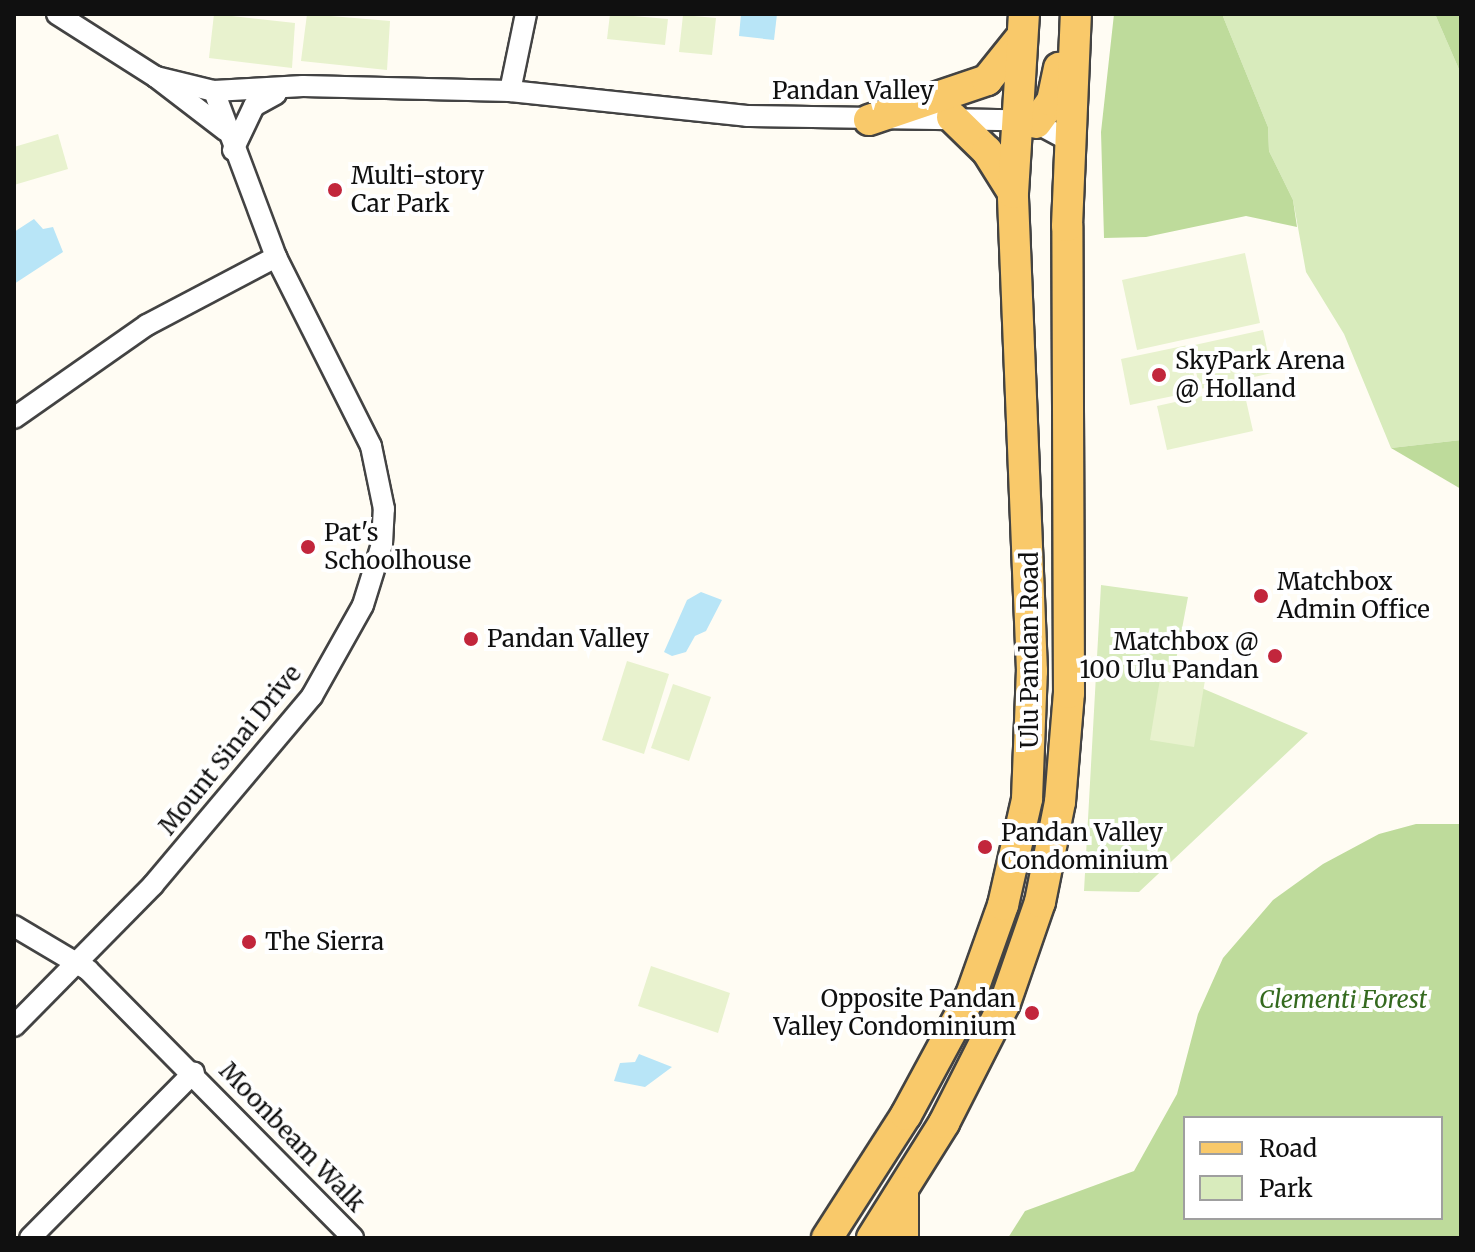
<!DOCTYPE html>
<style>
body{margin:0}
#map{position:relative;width:1475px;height:1252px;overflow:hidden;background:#fffcf3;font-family:Merriweather,serif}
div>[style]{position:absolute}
.green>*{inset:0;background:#d8ebbc}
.forest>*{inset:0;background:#bedb9b}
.pitch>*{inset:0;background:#e8f2ce}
.water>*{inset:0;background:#b8e5f7}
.roads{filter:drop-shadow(2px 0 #434343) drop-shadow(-2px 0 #434343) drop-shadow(0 2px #434343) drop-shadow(0 -2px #434343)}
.minor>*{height:20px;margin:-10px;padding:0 10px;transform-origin:10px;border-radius:10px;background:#fff}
.primary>*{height:30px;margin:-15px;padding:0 15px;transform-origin:15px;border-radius:15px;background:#f9c96a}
.dots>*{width:22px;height:22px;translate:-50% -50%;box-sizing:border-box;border:4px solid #fff;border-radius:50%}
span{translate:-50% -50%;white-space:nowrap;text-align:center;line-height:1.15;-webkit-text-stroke:8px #fff;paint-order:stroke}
.street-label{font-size:24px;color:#101010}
.poi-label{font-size:24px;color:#101010}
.left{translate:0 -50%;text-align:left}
.right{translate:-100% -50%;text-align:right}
.park-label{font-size:24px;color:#356a1f;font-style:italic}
.frame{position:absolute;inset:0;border:16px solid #101010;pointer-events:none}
.legend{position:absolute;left:1183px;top:1116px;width:260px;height:104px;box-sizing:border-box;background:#fff;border:2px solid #9f9f9f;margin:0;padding:10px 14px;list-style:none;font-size:24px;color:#101010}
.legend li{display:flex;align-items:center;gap:16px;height:40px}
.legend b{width:40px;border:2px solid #9f9f9f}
</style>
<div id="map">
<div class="green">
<div style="clip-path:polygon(1222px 14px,1435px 14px,1461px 74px,1461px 440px,1391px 448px,1344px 334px,1306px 272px,1293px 200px,1269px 151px,1268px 127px)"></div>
<div style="clip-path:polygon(1101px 585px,1188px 597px,1173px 676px,1308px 733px,1139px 892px,1084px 891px)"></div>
</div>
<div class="forest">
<div style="clip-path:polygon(1114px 14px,1222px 14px,1268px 127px,1269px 151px,1293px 200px,1297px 227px,1246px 216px,1146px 237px,1104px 238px,1101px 132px)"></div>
<div style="clip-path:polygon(1435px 14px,1461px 14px,1461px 74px)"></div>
<div style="clip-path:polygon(1461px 440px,1461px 489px,1391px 448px)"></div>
<div style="clip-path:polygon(evenodd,1416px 824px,1461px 824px,1461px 1238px,1008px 1238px,1025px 1211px,1134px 1171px,1177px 1094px,1198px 1014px,1223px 958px,1273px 900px,1323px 864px,1379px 834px,1416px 824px,1185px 1118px,1441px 1118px,1441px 1218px,1185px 1218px,1185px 1118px)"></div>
</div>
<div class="pitch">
<div style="clip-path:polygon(214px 14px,295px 23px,292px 68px,209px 58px)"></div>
<div style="clip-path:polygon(307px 14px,390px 21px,387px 70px,301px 61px)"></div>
<div style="clip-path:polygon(610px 14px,668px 19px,665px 45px,607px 39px)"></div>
<div style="clip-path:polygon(683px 15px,716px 18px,712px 55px,679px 52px)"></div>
<div style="clip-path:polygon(58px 134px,68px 169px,14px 185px,14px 147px)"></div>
<div style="clip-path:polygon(1245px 253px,1260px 323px,1137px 350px,1122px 280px)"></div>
<div style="clip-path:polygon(1263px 330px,1272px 373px,1200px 389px,1190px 346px)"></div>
<div style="clip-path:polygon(1188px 345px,1197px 391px,1130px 405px,1121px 359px)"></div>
<div style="clip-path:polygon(1243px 387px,1253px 431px,1167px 450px,1157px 406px)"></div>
<div style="clip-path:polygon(627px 661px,669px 674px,644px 754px,602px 740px)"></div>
<div style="clip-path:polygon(1163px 661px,1207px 668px,1194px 747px,1150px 740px)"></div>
<div style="clip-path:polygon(673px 684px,711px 697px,689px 761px,651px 748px)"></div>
<div style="clip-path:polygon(651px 966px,730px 993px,718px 1033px,638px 1006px)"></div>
</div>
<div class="water">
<div style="clip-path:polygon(741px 14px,777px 14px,774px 40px,739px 36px)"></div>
<div style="clip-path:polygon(34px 219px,43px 229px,53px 227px,63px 252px,14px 284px,14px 232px)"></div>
<div style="clip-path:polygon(701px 592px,722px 600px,706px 631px,695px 636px,686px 652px,672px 656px,664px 652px,687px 600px)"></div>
<div style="clip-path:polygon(639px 1054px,672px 1067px,645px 1087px,614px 1081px,620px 1063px,635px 1062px)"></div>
</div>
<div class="roads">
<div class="minor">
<div style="left:57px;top:14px;width:117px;rotate:32.5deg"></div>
<div style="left:156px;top:77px;width:88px;rotate:37.6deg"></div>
<div style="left:156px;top:77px;width:60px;rotate:13.6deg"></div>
<div style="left:214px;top:91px;width:89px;rotate:-3.2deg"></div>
<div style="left:303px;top:86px;width:207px;rotate:1.4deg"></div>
<div style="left:510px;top:91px;width:238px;rotate:6deg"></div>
<div style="left:747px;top:116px;width:266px;rotate:0.9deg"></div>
<div style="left:1013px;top:120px;width:23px;rotate:7deg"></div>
<div style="left:1036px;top:123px;width:38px;rotate:28deg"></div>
<div style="left:510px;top:91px;width:79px;rotate:-78.3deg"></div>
<div style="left:233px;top:150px;width:49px;rotate:-64.5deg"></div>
<div style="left:254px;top:106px;width:25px;rotate:-29deg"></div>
<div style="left:14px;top:418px;width:162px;rotate:-35deg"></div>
<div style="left:147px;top:325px;width:146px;rotate:-27.8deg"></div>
<div style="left:14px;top:926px;width:86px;rotate:30.7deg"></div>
<div style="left:88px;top:970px;width:377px;rotate:45.3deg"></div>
<div style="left:14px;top:1026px;width:198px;rotate:-45.4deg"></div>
<div style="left:153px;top:885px;width:247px;rotate:-49.9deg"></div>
<div style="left:312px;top:696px;width:104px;rotate:-60.7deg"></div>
<div style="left:363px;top:605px;width:64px;rotate:-72.7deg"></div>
<div style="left:382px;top:544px;width:35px;rotate:-87deg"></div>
<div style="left:384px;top:509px;width:64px;rotate:-101.7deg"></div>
<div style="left:371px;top:446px;width:212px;rotate:-116.7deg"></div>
<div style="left:276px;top:257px;width:177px;rotate:-110.5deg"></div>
<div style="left:30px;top:1238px;width:233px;rotate:-45.3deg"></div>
</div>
<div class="primary">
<div style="left:952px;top:117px;width:49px;rotate:44.2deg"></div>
<div style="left:987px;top:151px;width:47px;rotate:58deg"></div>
<div style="left:869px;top:120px;width:125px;rotate:-18.7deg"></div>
<div style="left:987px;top:80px;width:51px;rotate:-51.3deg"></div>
<div style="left:1036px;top:123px;width:27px;rotate:-54deg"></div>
<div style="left:1052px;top:101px;width:34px;rotate:-78deg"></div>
<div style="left:827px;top:1238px;width:146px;rotate:-57.3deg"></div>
<div style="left:906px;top:1115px;width:136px;rotate:-61.6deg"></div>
<div style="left:971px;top:995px;width:96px;rotate:-70.4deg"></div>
<div style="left:1003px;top:905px;width:109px;rotate:-77.2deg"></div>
<div style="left:1027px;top:799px;width:128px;rotate:-87.8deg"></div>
<div style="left:1032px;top:671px;width:478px;rotate:-92.3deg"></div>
<div style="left:1013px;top:193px;width:179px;rotate:-86.5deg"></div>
<div style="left:872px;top:1238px;width:136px;rotate:-57.9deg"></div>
<div style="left:944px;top:1123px;width:135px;rotate:-63.1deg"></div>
<div style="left:1005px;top:1003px;width:107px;rotate:-70.9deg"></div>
<div style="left:1040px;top:902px;width:102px;rotate:-78.7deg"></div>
<div style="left:1060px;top:802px;width:109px;rotate:-85.3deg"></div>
<div style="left:1069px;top:693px;width:467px;rotate:-90.2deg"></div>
<div style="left:1067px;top:226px;width:212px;rotate:-87.6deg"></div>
<div style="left:903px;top:1238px;width:46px;rotate:-90deg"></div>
</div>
</div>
<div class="dots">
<div style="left:335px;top:190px;background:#c2263c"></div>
<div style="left:1159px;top:375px;background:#c2263c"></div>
<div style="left:308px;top:547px;background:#c2263c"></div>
<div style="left:1261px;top:596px;background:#c2263c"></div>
<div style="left:471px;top:639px;background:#c2263c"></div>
<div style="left:1275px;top:656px;background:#c2263c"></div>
<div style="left:985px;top:847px;background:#c2263c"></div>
<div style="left:249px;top:942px;background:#c2263c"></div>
<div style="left:1032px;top:1013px;background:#c2263c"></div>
</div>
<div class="street-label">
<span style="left:853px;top:91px">Pandan Valley</span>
<span style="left:1030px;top:650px;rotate:-90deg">Ulu Pandan Road</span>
<span style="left:230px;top:750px;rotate:-51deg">Mount Sinai Drive</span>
<span style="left:292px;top:1137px;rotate:46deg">Moonbeam Walk</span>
</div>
<div class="poi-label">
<span class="left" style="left:351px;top:190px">Multi-story<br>Car Park</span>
<span class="left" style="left:1175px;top:375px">SkyPark Arena<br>@ Holland</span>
<span class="left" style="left:324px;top:547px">Pat's<br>Schoolhouse</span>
<span class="left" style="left:1277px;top:596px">Matchbox<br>Admin Office</span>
<span class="left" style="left:487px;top:639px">Pandan Valley</span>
<span class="right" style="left:1259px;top:656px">Matchbox @<br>100 Ulu Pandan</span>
<span class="left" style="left:1001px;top:847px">Pandan Valley<br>Condominium</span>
<span class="left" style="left:265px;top:942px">The Sierra</span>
<span class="right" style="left:1016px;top:1013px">Opposite Pandan<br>Valley Condominium</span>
</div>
<div class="park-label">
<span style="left:1343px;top:1000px">Clementi Forest</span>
</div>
<div class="frame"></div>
<ul class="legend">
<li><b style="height:10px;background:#f9c96a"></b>Road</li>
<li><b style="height:22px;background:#d8ebbc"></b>Park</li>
</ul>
</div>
